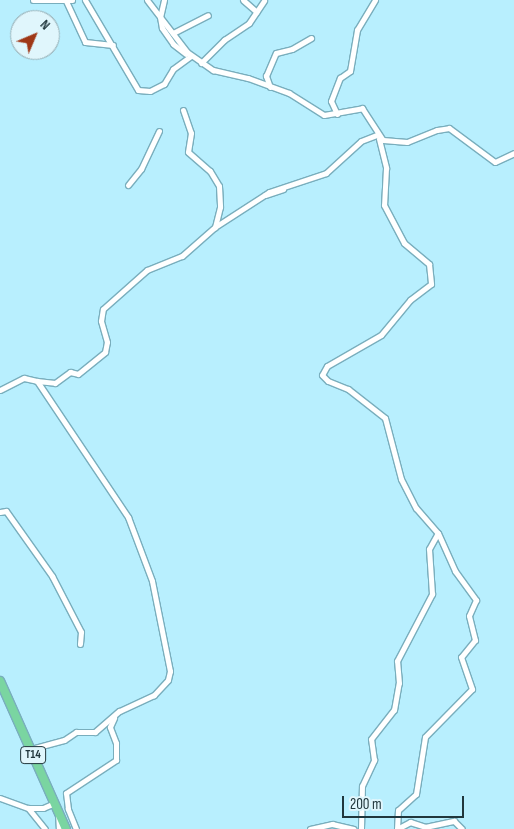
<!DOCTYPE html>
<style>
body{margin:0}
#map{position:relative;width:514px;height:829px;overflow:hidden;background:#b8effe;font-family:"Sofia Sans Condensed",sans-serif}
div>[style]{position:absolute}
.roads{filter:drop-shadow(1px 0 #79aebd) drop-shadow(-1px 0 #79aebd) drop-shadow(0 1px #79aebd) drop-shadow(0 -1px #79aebd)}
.minor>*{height:5px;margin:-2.5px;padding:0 2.5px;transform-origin:2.5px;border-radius:2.5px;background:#fff}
.highway>*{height:8px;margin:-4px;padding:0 4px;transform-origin:4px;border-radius:4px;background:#7ad5a1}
span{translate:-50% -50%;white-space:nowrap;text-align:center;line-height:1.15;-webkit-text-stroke:5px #e0f6fc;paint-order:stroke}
.shield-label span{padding:1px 4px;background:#e0f6fc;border:1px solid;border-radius:4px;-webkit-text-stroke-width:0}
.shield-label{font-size:12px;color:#20363c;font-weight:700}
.north{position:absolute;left:10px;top:10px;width:50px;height:50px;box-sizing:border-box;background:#e0f6fc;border:1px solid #93a9af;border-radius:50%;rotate:45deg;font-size:14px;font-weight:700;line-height:20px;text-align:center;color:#20363c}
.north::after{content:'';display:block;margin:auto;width:18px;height:22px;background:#9f3817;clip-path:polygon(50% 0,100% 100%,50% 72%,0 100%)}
.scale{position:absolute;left:342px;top:796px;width:122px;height:22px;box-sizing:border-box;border:2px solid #20363c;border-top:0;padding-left:6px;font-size:15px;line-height:18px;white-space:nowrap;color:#20363c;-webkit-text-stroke:4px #e0f6fc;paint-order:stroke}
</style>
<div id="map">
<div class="roads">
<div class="minor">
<div style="left:33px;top:0;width:39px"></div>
<div style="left:85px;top:0;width:104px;rotate:59.5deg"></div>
<div style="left:138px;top:90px;width:12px;rotate:5deg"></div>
<div style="left:150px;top:91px;width:16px;rotate:-27deg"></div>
<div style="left:164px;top:84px;width:17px;rotate:-59deg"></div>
<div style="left:173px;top:69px;width:22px;rotate:-36deg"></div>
<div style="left:147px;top:0;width:66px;rotate:52.4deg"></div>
<div style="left:187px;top:52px;width:32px;rotate:35deg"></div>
<div style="left:213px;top:70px;width:36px;rotate:13deg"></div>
<div style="left:248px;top:78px;width:44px;rotate:20.1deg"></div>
<div style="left:289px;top:93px;width:41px;rotate:32.2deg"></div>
<div style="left:324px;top:115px;width:39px;rotate:-10deg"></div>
<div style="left:362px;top:108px;width:38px;rotate:57deg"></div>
<div style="left:383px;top:140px;width:24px;rotate:5deg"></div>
<div style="left:407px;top:142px;width:32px;rotate:-22deg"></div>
<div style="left:437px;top:130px;width:12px;rotate:-9deg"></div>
<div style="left:449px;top:128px;width:57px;rotate:36.5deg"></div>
<div style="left:495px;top:162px;width:21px;rotate:-25deg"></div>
<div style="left:164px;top:0;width:17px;rotate:103deg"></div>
<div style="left:160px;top:17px;width:11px;rotate:80deg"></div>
<div style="left:162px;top:28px;width:19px;rotate:55deg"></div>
<div style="left:173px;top:44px;width:16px;rotate:38deg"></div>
<div style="left:243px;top:0;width:18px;rotate:41deg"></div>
<div style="left:66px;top:1px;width:45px;rotate:65.1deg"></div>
<div style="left:85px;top:42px;width:28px;rotate:6deg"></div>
<div style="left:173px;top:33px;width:39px;rotate:-27deg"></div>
<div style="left:201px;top:63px;width:33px;rotate:-45deg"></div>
<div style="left:224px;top:40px;width:30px;rotate:-34deg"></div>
<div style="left:249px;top:23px;width:27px;rotate:-56deg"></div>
<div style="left:270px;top:87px;width:12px;rotate:-110deg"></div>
<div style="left:266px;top:76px;width:25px;rotate:-67deg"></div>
<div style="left:276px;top:53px;width:16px;rotate:-14deg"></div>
<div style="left:292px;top:49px;width:22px;rotate:-30deg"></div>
<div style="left:183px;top:110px;width:24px;rotate:71deg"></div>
<div style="left:191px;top:133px;width:19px;rotate:99deg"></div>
<div style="left:188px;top:152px;width:29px;rotate:41deg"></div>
<div style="left:210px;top:171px;width:17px;rotate:59deg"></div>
<div style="left:219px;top:186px;width:21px;rotate:87deg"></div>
<div style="left:220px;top:207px;width:21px;rotate:104deg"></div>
<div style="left:337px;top:114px;width:14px;rotate:-115deg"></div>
<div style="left:331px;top:101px;width:25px;rotate:-69deg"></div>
<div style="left:340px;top:78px;width:12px;rotate:-35deg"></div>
<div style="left:350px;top:71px;width:42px;rotate:-80.3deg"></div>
<div style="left:357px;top:30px;width:35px;rotate:-59deg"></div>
<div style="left:379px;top:139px;width:30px;rotate:76deg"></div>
<div style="left:386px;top:168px;width:37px;rotate:93deg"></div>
<div style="left:384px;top:205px;width:43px;rotate:62.2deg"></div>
<div style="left:404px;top:243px;width:33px;rotate:40deg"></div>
<div style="left:429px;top:264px;width:20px;rotate:84deg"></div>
<div style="left:431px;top:284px;width:26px;rotate:143deg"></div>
<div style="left:410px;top:300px;width:45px;rotate:129.6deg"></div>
<div style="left:381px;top:335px;width:62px;rotate:150.1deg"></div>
<div style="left:327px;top:366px;width:10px;rotate:119deg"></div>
<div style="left:322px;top:375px;width:8px;rotate:45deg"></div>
<div style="left:328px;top:381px;width:22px;rotate:22deg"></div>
<div style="left:348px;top:389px;width:47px;rotate:38.1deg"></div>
<div style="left:385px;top:418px;width:63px;rotate:75.3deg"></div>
<div style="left:401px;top:479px;width:33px;rotate:63deg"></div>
<div style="left:416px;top:508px;width:33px;rotate:49deg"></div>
<div style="left:438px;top:533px;width:42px;rotate:65.9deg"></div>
<div style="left:455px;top:571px;width:36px;rotate:54deg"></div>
<div style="left:476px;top:600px;width:17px;rotate:114deg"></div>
<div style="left:469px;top:616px;width:25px;rotate:76deg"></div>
<div style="left:475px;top:640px;width:22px;rotate:129deg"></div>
<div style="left:461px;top:657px;width:34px;rotate:71deg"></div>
<div style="left:472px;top:689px;width:67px;rotate:134.4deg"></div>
<div style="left:425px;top:737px;width:58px;rotate:99deg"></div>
<div style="left:416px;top:794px;width:24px;rotate:138deg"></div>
<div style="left:398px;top:810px;width:19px;rotate:93deg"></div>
<div style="left:128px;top:185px;width:21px;rotate:-51deg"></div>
<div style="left:141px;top:169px;width:42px;rotate:-64.7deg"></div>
<div style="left:265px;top:195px;width:19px;rotate:-18deg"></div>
<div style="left:37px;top:381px;width:18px;rotate:6deg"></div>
<div style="left:55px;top:383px;width:19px;rotate:-36deg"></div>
<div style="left:70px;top:372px;width:8px;rotate:14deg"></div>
<div style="left:78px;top:374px;width:35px;rotate:-39deg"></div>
<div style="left:105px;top:352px;width:10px;rotate:-79deg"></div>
<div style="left:107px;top:342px;width:22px;rotate:-106deg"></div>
<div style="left:101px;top:321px;width:12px;rotate:-81deg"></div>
<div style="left:103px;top:309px;width:59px;rotate:-41.6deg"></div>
<div style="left:147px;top:270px;width:38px;rotate:-22deg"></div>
<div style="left:182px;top:256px;width:44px;rotate:-41.3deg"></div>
<div style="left:215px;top:227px;width:64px;rotate:-32.9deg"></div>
<div style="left:269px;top:192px;width:60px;rotate:-18.4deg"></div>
<div style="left:326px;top:173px;width:47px;rotate:-42.4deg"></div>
<div style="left:361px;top:141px;width:17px;rotate:-21deg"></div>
<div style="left:0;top:390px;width:27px;rotate:-27deg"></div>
<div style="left:24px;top:378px;width:13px;rotate:13deg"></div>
<div style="left:37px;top:381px;width:164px;rotate:56.2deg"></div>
<div style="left:128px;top:517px;width:68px;rotate:69.4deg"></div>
<div style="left:152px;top:581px;width:92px;rotate:78.7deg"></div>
<div style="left:170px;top:671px;width:9px;rotate:103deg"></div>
<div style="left:168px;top:680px;width:21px;rotate:133deg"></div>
<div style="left:154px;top:695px;width:38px;rotate:155deg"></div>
<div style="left:119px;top:711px;width:32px;rotate:139deg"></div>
<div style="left:95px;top:732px;width:19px;rotate:180deg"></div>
<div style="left:76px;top:732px;width:14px;rotate:146deg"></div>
<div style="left:64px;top:740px;width:35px;rotate:165deg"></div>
<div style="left:0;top:512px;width:6px;rotate:-9deg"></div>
<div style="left:6px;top:511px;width:80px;rotate:54.7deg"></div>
<div style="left:52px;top:576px;width:63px;rotate:62.6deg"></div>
<div style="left:81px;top:632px;width:12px;rotate:95deg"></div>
<div style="left:0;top:798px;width:30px;rotate:20deg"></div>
<div style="left:28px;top:808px;width:27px;rotate:51deg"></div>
<div style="left:29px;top:808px;width:14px"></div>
<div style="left:43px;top:808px;width:13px;rotate:-23deg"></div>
<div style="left:58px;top:812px;width:17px;rotate:87deg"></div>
<div style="left:76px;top:829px;width:22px;rotate:-112deg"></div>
<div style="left:68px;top:809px;width:16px;rotate:-97deg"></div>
<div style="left:66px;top:793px;width:60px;rotate:-33.4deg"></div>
<div style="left:116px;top:760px;width:17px;rotate:-90deg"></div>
<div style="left:116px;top:743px;width:17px;rotate:-111deg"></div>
<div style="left:110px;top:727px;width:10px;rotate:-66deg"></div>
<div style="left:310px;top:829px;width:23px;rotate:-13deg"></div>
<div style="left:332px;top:824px;width:22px;rotate:13deg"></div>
<div style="left:361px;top:829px;width:43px;rotate:-88.7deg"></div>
<div style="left:362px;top:786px;width:29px;rotate:-65deg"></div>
<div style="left:374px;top:760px;width:21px;rotate:-98deg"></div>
<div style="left:371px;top:739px;width:37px;rotate:-52deg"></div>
<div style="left:394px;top:710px;width:27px;rotate:-80deg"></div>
<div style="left:399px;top:683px;width:22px;rotate:-95deg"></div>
<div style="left:397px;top:661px;width:76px;rotate:-62.4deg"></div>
<div style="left:432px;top:594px;width:45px;rotate:-93.8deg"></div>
<div style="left:429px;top:549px;width:18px;rotate:-61deg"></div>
<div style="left:397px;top:829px;width:15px;rotate:-28deg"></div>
<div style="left:410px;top:822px;width:16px;rotate:18deg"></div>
<div style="left:425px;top:827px;width:30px;rotate:-12deg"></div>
<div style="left:454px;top:821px;width:11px;rotate:45deg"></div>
</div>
<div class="highway">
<div style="left:0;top:681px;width:162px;rotate:66deg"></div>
</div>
</div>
<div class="shield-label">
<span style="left:33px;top:755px">T14</span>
</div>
<div class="north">N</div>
<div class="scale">200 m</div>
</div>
